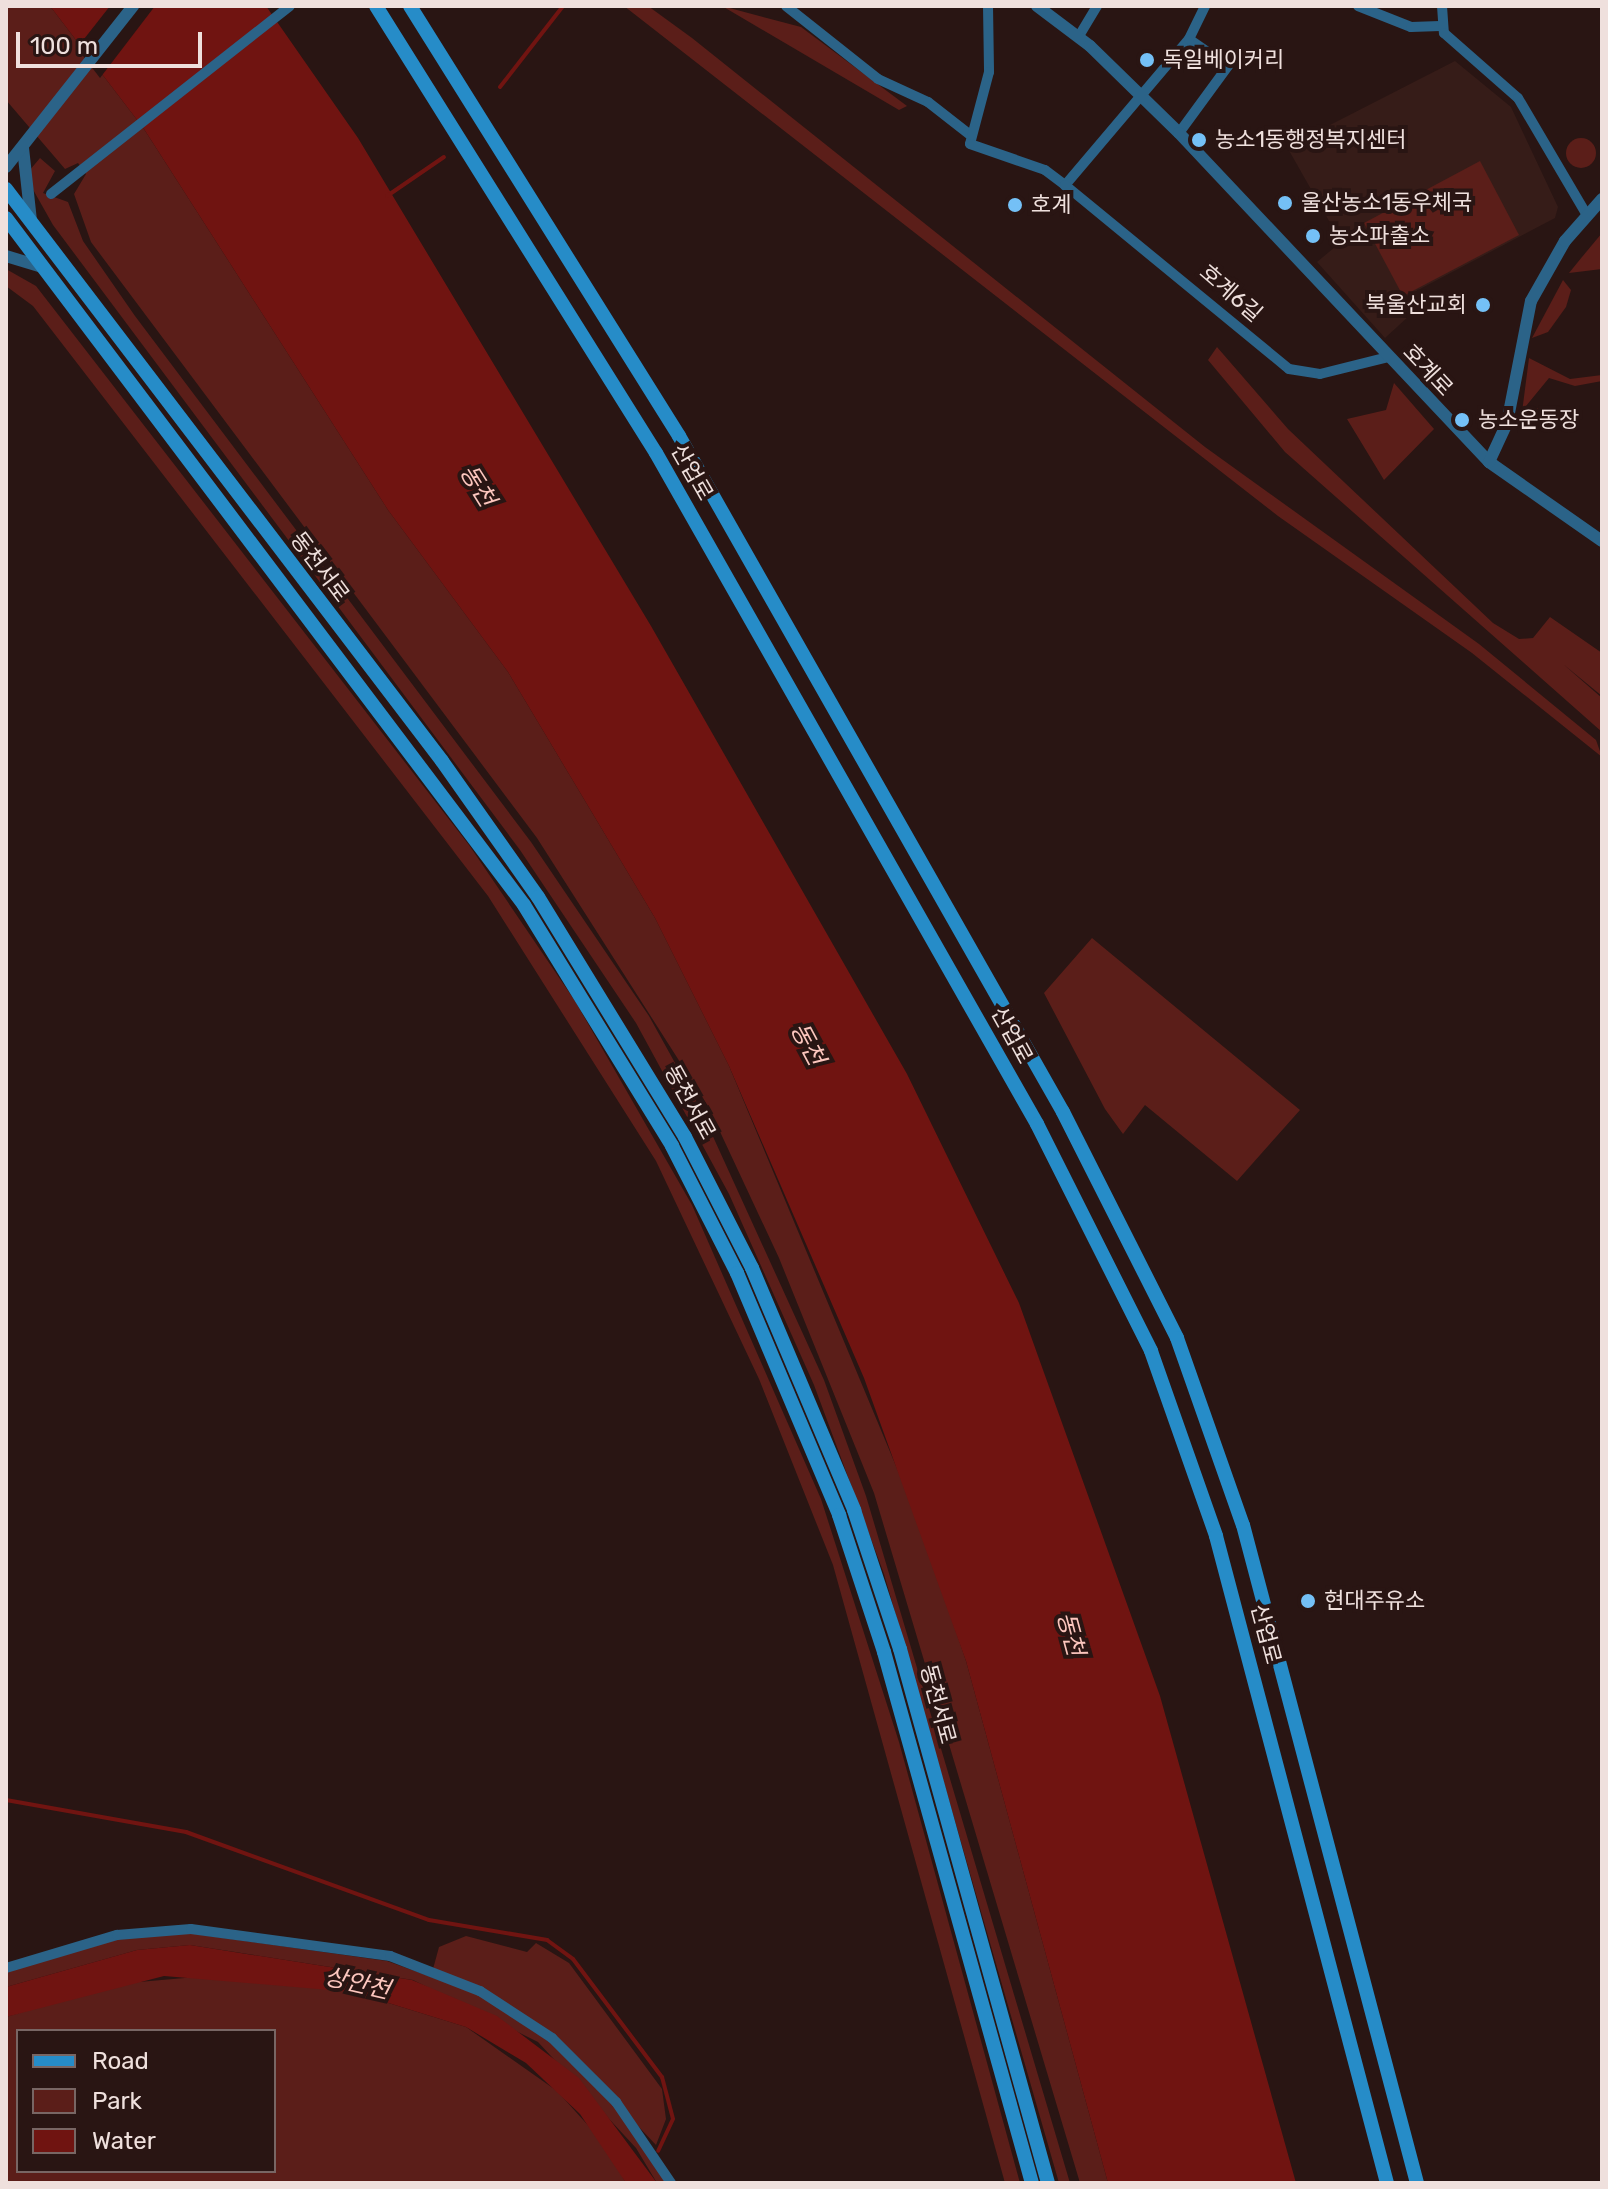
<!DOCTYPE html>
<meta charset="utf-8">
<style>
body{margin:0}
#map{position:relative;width:1608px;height:2189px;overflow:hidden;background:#291513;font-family:Rubik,"Noto Sans KR",sans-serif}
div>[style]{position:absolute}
.built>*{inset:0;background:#361c18}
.green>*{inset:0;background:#5b1e19}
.round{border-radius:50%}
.water>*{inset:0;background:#701411}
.pier>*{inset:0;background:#291513}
.stream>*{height:4px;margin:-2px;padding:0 2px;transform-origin:2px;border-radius:2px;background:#701411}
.minor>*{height:10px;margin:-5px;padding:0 5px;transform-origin:5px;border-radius:5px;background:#2b6388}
.tertiary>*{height:12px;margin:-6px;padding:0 6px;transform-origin:6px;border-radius:6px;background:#2b6388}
.secondary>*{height:14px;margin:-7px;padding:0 7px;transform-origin:7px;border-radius:7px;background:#268cc8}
.dots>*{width:22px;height:22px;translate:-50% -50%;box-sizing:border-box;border:4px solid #291513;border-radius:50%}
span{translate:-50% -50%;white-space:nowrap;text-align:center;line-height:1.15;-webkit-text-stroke:8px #291513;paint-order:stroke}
.poi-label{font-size:22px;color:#efe0dd}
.left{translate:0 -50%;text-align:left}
.right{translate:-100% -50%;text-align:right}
.street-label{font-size:22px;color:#efe0dd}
.water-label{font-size:24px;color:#fcc6be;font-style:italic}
.frame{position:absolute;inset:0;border:8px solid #efe0dd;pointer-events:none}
.legend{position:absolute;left:16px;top:2029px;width:260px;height:144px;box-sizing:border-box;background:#291513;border:2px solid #786664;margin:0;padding:10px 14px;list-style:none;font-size:24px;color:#efe0dd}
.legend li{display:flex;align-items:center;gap:16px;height:40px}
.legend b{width:40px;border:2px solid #786664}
.scale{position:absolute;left:16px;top:32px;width:186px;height:36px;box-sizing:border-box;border:4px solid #efe0dd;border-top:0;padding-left:10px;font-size:24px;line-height:28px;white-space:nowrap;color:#efe0dd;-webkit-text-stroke:6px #291513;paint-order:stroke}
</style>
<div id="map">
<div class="built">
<div style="clip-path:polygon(1455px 61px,1511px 107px,1558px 207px,1555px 218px,1401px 299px,1409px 316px,1385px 338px,1317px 262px,1341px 242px,1287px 147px)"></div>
</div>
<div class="green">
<div style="clip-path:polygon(6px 6px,50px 6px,144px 129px,388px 510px,508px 672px,655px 918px,729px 1066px,916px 1514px,966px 1661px,1108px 2183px,1080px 2183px,874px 1493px,779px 1258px,708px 1106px,537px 838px,91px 242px,74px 194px,86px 174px,78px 163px,65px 169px,6px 100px)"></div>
<div style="clip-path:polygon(624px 6px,648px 6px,692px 38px,1205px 447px,1479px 644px,1596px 740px,1602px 757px,1472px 653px,1278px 516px)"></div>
<div style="clip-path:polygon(722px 6px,801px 27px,907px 106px,899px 110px)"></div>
<div class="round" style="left:1566px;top:138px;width:30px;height:30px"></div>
<div style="clip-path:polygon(40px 158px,55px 171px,43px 193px,68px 202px,83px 241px,135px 316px,531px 842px,649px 1016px,700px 1108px,824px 1380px,866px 1496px,1070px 2183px,1059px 2183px,884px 1574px,814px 1385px,729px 1194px,636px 1023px,520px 850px,53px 225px,31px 186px,29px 171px)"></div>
<div style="clip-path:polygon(1480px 161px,1519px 235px,1403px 296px,1364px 223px)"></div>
<div style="clip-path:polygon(1602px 233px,1602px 269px,1569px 273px,1582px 257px)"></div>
<div style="clip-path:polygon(6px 269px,36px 286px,469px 845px,575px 1001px,692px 1205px,821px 1499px,899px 1742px,1020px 2183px,1005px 2183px,833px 1565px,759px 1379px,656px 1161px,488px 896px,33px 306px,6px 286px)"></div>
<div style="clip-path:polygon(1563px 280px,1571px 290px,1566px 307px,1548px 332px,1532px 338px)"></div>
<div style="clip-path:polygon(1217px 347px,1288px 429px,1493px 623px,1519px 639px,1533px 638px,1550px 617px,1602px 653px,1602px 696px,1563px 664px,1602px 698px,1602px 732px,1285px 452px,1208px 360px)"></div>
<div style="clip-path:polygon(1529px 358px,1570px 379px,1602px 375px,1602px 381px,1575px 386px,1549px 378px,1526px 406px,1550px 411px,1555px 422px,1521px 420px)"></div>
<div style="clip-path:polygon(1394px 383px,1434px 429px,1384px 480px,1347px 419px,1386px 410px)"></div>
<div style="clip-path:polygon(1092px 938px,1300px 1110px,1237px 1181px,1145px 1105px,1123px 1134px,1105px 1109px,1044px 993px)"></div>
<div style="clip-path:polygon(188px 1933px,387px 1961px,476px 1993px,548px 2040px,618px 2109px,668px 2183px,657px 2183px,636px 2148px,538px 2042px,413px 1980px,190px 1945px,137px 1950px,6px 1987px,6px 1972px,122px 1938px)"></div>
<div style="clip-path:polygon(466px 1936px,527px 1952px,536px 1943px,569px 1963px,662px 2089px,666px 2119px,656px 2145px,548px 2031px,485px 1991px,433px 1969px,439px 1947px)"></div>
<div style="clip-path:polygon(evenodd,219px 1975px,353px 1992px,466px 2027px,557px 2091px,603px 2142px,626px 2183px,6px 2183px,6px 2017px,116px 1984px,219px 1975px,18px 2031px,274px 2031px,274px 2171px,18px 2171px,18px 2031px)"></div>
</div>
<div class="water">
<div style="clip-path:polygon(50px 6px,266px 6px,358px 138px,651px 626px,907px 1074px,1019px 1303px,1160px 1696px,1296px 2183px,1108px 2183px,966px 1661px,864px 1378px,729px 1066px,655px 918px,508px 672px,388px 510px,144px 129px)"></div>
<div style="clip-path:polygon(190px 1945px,412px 1980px,497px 2016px,579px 2078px,657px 2183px,626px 2183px,580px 2114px,526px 2063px,466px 2027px,353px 1992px,164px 1976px,6px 2017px,6px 1987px,137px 1950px)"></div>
</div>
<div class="pier">
<div style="clip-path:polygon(110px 6px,155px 6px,100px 78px,77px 48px)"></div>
</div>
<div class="stream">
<div style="left:500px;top:87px;width:103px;rotate:-52.1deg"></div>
<div style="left:387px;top:196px;width:69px;rotate:-34.4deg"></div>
<div style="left:6px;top:1800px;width:183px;rotate:10.1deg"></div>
<div style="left:186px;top:1832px;width:258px;rotate:19.9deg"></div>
<div style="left:429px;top:1920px;width:120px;rotate:9.6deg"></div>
<div style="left:547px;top:1940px;width:32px;rotate:36deg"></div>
<div style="left:573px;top:1959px;width:148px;rotate:53deg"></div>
<div style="left:662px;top:2077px;width:43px;rotate:75.3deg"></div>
<div style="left:673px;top:2119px;width:35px;rotate:115deg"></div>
</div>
<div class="minor">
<div style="left:786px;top:6px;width:117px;rotate:38.4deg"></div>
<div style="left:878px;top:79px;width:55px;rotate:24.7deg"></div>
<div style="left:928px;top:102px;width:52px;rotate:38deg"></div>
<div style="left:988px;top:6px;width:66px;rotate:89.1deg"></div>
<div style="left:989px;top:72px;width:74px;rotate:104.8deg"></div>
<div style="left:970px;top:144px;width:79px;rotate:19.1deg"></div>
<div style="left:1045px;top:170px;width:25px;rotate:37deg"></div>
<div style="left:1358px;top:6px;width:57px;rotate:21.6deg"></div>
<div style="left:1411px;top:27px;width:29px;rotate:-2deg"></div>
<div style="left:1442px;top:6px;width:27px;rotate:86deg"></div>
<div style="left:1444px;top:33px;width:98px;rotate:41.3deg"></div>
<div style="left:1518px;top:98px;width:136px;rotate:59.5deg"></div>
<div style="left:1079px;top:36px;width:35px;rotate:-59deg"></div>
<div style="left:1189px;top:39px;width:192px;rotate:130.3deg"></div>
<div style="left:1065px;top:185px;width:290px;rotate:39.4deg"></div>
<div style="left:1289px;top:369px;width:31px;rotate:9deg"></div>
<div style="left:1320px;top:374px;width:70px;rotate:-14deg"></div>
<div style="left:1179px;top:133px;width:83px;rotate:-53.8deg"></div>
<div style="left:1228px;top:66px;width:47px;rotate:-145.3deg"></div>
<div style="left:1189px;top:39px;width:37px;rotate:-64deg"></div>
<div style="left:51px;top:194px;width:304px;rotate:-38.2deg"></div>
<div style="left:6px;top:1968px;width:116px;rotate:-16.6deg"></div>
<div style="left:117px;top:1935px;width:74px;rotate:-4.6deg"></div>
<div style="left:191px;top:1929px;width:201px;rotate:7.7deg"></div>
<div style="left:390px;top:1956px;width:97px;rotate:21.3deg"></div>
<div style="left:480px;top:1991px;width:86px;rotate:33.1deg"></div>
<div style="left:552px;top:2038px;width:91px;rotate:45deg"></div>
<div style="left:616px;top:2102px;width:98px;rotate:55.8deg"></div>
</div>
<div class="tertiary">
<div style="left:1037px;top:6px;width:66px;rotate:37deg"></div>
<div style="left:1090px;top:46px;width:124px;rotate:44.3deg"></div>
<div style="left:1179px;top:133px;width:452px;rotate:46.7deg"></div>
<div style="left:1489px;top:462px;width:138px;rotate:35deg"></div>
<div style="left:23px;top:148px;width:72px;rotate:83.7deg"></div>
<div style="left:6px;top:167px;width:205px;rotate:-51.7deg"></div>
<div style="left:6px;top:256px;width:38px;rotate:17deg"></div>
<div style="left:1489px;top:462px;width:43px;rotate:-65.2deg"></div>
<div style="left:1507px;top:423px;width:124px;rotate:-78.9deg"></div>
<div style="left:1531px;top:301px;width:69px;rotate:-60.5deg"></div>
<div style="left:1565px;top:241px;width:56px;rotate:-48.6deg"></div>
</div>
<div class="secondary">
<div style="left:376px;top:6px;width:527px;rotate:57.94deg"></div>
<div style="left:656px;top:453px;width:772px;rotate:60.41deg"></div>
<div style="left:1037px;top:1124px;width:254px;rotate:63.3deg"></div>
<div style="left:1151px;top:1351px;width:196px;rotate:70.6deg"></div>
<div style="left:1216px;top:1536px;width:669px;rotate:75.2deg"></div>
<div style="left:410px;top:6px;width:507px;rotate:57.97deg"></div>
<div style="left:679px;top:436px;width:777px;rotate:60.4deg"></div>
<div style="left:1063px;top:1112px;width:253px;rotate:63.2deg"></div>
<div style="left:1177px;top:1338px;width:198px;rotate:70.6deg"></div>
<div style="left:1243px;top:1525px;width:681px;rotate:75.19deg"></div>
<div style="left:6px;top:189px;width:719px;rotate:52.68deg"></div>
<div style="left:442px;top:761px;width:166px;rotate:54.8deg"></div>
<div style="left:538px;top:897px;width:281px;rotate:58.5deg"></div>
<div style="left:685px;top:1137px;width:147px;rotate:62.9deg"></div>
<div style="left:752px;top:1268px;width:263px;rotate:67.1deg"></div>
<div style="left:854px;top:1510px;width:146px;rotate:71.7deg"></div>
<div style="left:900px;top:1649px;width:554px;rotate:74.51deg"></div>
<div style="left:6px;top:218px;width:860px;rotate:52.98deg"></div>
<div style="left:524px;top:905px;width:283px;rotate:58.4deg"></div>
<div style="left:672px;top:1146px;width:143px;rotate:62.9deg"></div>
<div style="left:737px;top:1273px;width:263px;rotate:67.1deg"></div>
<div style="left:839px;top:1515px;width:144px;rotate:71.8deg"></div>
<div style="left:884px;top:1652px;width:551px;rotate:74.43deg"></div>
</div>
<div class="dots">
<div style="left:1147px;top:60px;background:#74c0f6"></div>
<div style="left:1199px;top:140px;background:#74c0f6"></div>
<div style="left:1285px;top:203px;background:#74c0f6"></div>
<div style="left:1015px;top:205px;background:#74c0f6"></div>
<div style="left:1313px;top:236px;background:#74c0f6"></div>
<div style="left:1483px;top:305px;background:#74c0f6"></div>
<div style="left:1462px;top:420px;background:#74c0f6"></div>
<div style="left:1308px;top:1601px;background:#74c0f6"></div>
</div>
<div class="poi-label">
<span class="left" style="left:1163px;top:60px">독일베이커리</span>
<span class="left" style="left:1215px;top:140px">농소1동행정복지센터</span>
<span class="left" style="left:1301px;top:203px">울산농소1동우체국</span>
<span class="left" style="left:1031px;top:205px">호계</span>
<span class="left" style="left:1329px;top:236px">농소파출소</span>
<span class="right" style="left:1467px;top:305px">북울산교회</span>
<span class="left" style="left:1478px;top:420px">농소운동장</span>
<span class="left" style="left:1324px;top:1601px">현대주유소</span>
</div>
<div class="street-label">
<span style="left:1231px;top:293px;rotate:41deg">호계6길</span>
<span style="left:1428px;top:370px;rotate:47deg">호계로</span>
<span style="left:692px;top:472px;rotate:60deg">산업로</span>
<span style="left:320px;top:567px;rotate:53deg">동천서로</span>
<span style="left:1012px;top:1035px;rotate:61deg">산업로</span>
<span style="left:690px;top:1102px;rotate:61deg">동천서로</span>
<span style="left:1266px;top:1634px;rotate:75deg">산업로</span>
<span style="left:938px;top:1704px;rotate:75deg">동천서로</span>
</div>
<div class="water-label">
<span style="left:477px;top:486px;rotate:58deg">동천</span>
<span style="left:807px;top:1044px;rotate:62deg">동천</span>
<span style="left:1070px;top:1634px;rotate:75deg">동천</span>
<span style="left:357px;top:1984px;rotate:13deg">상안천</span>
</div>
<div class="frame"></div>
<ul class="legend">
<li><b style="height:10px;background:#268cc8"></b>Road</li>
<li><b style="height:22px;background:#5b1e19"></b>Park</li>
<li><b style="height:22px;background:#701411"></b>Water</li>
</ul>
<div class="scale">100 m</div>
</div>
